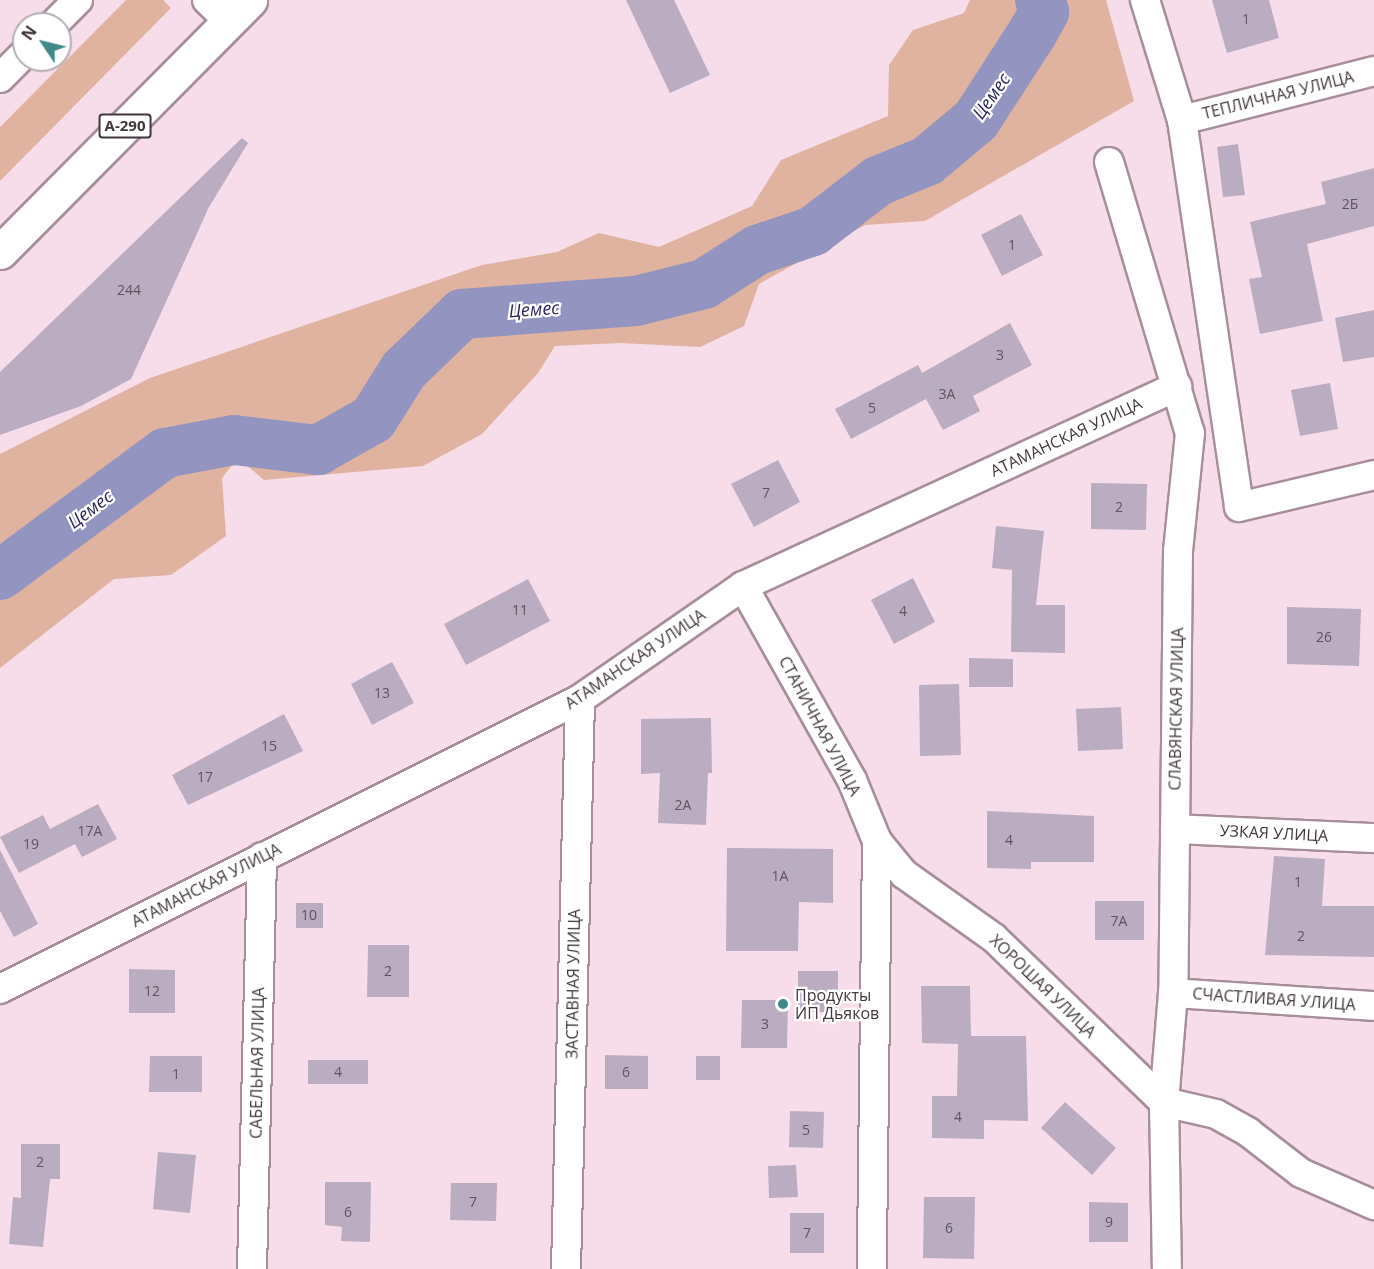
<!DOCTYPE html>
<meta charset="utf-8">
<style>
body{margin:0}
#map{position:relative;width:1374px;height:1269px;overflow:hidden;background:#f7dcea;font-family:"Open Sans",sans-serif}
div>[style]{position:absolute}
.green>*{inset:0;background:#dfb3a0}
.river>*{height:50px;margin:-25px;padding:0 25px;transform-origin:25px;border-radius:25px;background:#9494c0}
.building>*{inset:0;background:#baacc1}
.roads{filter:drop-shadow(2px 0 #a68e9b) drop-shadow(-2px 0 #a68e9b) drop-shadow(0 2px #a68e9b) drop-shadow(0 -2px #a68e9b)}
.minor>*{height:28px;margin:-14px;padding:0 14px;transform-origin:14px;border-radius:14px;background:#fff}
.highway>*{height:33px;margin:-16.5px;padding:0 16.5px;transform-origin:16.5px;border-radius:16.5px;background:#fff}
.dots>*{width:16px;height:16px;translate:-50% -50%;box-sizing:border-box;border:3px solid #fff;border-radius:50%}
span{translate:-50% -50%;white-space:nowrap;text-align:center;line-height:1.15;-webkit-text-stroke:4.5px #fff;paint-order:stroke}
.number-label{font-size:14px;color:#5f545d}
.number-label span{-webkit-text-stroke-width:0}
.shield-label span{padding:2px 4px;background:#fff;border:2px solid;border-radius:4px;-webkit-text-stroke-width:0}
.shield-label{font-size:15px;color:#41373c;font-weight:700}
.street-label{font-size:16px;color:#41373c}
.poi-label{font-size:16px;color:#41373c}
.left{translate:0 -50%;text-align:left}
.water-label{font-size:18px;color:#2a245a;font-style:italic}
.north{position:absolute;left:12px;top:12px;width:60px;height:60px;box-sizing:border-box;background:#fff;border:2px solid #b3afb1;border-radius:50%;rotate:305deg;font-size:16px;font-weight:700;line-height:24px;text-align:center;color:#41373c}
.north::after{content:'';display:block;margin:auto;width:21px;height:27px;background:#418989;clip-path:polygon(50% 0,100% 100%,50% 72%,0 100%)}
</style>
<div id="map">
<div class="green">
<div style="clip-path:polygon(126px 0,163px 0,171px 8px,0 181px,0 127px)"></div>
<div style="clip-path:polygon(970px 0,1106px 0,1134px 101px,925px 221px,865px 225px,759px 284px,744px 326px,700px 347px,620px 343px,555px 346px,538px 373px,482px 434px,423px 466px,264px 480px,238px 458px,222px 478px,226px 536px,171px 575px,114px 579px,0 668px,0 454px,150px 378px,482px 265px,557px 252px,599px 233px,659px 247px,752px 206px,781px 160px,888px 116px,889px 65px,913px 30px,964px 13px)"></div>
</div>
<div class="river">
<div style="left:0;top:575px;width:205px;rotate:-36.5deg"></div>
<div style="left:165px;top:453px;width:70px;rotate:-10.7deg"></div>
<div style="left:234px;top:440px;width:85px;rotate:6.8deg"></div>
<div style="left:318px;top:450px;width:63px;rotate:-29.4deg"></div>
<div style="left:373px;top:419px;width:58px;rotate:-57.7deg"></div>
<div style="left:404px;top:370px;width:81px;rotate:-44deg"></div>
<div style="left:462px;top:314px;width:174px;rotate:-4.3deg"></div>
<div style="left:636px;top:301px;width:70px;rotate:-14deg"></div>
<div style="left:704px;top:284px;width:63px;rotate:-32.7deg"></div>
<div style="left:757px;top:250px;width:59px;rotate:-18.7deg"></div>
<div style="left:813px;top:231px;width:82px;rotate:-37.6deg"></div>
<div style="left:878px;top:181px;width:53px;rotate:-22.2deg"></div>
<div style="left:927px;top:161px;width:64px;rotate:-39.9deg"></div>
<div style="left:976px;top:120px;width:105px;rotate:-57.1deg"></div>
<div style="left:1033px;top:32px;width:23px;rotate:-61deg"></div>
<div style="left:1044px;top:12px;width:13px;rotate:-108deg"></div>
</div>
<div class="building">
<div style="clip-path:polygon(626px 0,674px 0,710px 75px,670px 93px)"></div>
<div style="clip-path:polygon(1212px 0,1269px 0,1279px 38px,1227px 53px)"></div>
<div style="clip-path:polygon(242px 138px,248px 143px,209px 207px,131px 379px,81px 406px,0 435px,0 372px)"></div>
<div style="clip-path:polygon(1238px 144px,1245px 195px,1223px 197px,1217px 147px)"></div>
<div style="clip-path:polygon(1374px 168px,1374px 226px,1307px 244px,1323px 321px,1260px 334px,1249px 279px,1262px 277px,1250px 222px,1326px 204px,1321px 182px)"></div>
<div style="clip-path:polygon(1021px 214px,1043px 255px,1002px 276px,981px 235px)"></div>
<div style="clip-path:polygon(1374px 310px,1374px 357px,1343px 362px,1335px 318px)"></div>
<div style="clip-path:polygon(1010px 323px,1032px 365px,973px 396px,980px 411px,943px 430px,926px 399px,851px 439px,835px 409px,918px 365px,922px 373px)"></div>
<div style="clip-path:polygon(1330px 383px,1338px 429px,1300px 436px,1291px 390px)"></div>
<div style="clip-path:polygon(778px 460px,800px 502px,754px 527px,731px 484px)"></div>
<div style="clip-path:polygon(1091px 483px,1147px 484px,1146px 530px,1091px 529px)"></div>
<div style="clip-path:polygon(996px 526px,1044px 531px,1036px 605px,1065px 605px,1065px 653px,1011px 652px,1012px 570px,992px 568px)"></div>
<div style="clip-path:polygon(913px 578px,935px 622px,894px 644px,871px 600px)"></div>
<div style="clip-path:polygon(528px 579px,550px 621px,466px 665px,444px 624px)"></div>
<div style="clip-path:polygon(1287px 607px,1361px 609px,1359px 666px,1287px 664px)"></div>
<div style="clip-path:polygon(969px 658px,1013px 659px,1013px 687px,969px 687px)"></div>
<div style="clip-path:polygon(392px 662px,414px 703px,372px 725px,351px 684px)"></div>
<div style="clip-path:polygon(959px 684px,961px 755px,920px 756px,919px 685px)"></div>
<div style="clip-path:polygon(1121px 707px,1123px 749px,1078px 751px,1076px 709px)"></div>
<div style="clip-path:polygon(284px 714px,303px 751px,188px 805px,172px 775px)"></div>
<div style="clip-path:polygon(711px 718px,712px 773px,708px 773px,706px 825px,658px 823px,660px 773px,641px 774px,641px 719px)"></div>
<div style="clip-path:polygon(98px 804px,117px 839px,82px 857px,75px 844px,19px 873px,0 837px,43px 815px,50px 829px)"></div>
<div style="clip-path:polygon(987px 811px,1094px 816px,1094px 862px,1031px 862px,1031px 869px,987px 868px)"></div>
<div style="clip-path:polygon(727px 848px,833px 849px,833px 903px,799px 902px,798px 951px,726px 951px)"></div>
<div style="clip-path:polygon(0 850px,38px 924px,14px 937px,0 911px)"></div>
<div style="clip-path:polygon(1274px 856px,1325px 859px,1322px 906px,1374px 906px,1374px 957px,1265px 955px)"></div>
<div style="clip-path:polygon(1095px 901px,1144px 901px,1144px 940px,1095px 940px)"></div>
<div style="clip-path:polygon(296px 903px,323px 903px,323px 928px,296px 928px)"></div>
<div style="clip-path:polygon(368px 945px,409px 945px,409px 997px,367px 997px)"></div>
<div style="clip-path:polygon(129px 969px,175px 970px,175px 1013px,129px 1013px)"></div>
<div style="clip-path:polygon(798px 971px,838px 971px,838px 1012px,798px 1012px)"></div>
<div style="clip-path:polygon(921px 986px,970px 986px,971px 1036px,1026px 1036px,1028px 1121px,984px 1120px,984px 1139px,932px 1138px,932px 1096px,957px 1096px,958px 1044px,922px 1043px)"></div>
<div style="clip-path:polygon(742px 1000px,788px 1000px,787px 1048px,741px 1048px)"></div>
<div style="clip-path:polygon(605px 1055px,648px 1056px,648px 1089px,605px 1089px)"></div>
<div style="clip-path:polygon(150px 1056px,202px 1056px,202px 1092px,149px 1092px)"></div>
<div style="clip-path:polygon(696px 1056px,720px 1056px,720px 1080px,696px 1080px)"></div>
<div style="clip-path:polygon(308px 1060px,368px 1060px,368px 1084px,308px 1084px)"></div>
<div style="clip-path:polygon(1065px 1102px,1116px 1148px,1092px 1175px,1041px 1128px)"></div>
<div style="clip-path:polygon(790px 1111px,824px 1112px,823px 1148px,789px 1147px)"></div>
<div style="clip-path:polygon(21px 1144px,60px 1144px,60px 1179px,50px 1179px,43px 1247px,9px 1244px,13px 1197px,21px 1198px)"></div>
<div style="clip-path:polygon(158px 1152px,196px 1155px,190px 1213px,153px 1209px)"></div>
<div style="clip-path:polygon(796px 1165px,798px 1197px,769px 1198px,768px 1166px)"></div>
<div style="clip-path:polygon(325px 1182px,371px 1182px,370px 1242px,341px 1241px,342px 1227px,325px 1225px)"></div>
<div style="clip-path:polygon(451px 1183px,497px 1183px,496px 1221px,450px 1220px)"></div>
<div style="clip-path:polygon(924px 1197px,975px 1197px,974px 1259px,923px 1258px)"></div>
<div style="clip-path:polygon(1089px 1202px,1128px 1203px,1128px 1242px,1089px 1242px)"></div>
<div style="clip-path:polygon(790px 1213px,824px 1213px,824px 1253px,790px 1253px)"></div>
</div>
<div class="roads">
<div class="minor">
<div style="left:207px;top:0;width:30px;rotate:44deg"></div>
<div style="left:1145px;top:0;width:126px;rotate:72.9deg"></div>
<div style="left:1182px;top:120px;width:391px;rotate:81.6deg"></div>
<div style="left:1239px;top:507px;width:139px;rotate:-13.3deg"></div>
<div style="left:54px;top:24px;width:34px;rotate:-45deg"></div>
<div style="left:0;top:78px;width:34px;rotate:-45deg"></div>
<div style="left:1182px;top:120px;width:198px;rotate:-14.3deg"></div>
<div style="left:1109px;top:162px;width:283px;rotate:73.4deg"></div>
<div style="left:1190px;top:433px;width:119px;rotate:95.8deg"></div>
<div style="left:1178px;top:551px;width:442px;rotate:90.6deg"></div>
<div style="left:1173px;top:993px;width:109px;rotate:94.7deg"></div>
<div style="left:1164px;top:1102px;width:167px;rotate:89deg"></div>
<div style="left:743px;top:586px;width:223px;rotate:60.7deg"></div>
<div style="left:852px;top:780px;width:66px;rotate:67.7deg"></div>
<div style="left:877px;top:841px;width:428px;rotate:90.7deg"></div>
<div style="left:1175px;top:829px;width:199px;rotate:2.6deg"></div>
<div style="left:877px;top:841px;width:43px;rotate:50.7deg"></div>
<div style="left:904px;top:874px;width:110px;rotate:35.4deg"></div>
<div style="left:994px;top:938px;width:236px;rotate:44deg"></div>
<div style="left:1164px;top:1102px;width:53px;rotate:13deg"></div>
<div style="left:1216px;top:1114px;width:37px;rotate:29deg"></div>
<div style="left:1248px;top:1132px;width:67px;rotate:37.7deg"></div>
<div style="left:1301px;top:1173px;width:80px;rotate:23.7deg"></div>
<div style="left:0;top:989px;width:648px;rotate:-26.57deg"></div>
<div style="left:580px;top:699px;width:198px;rotate:-34.7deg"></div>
<div style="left:743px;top:586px;width:478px;rotate:-24.7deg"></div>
<div style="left:1173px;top:993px;width:201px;rotate:3.7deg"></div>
<div style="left:252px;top:1269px;width:412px;rotate:-88.6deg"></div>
<div style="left:566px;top:1269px;width:570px;rotate:-88.59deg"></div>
</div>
<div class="highway">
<div style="left:0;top:252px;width:355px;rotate:-45.2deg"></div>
</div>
</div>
<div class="dots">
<div style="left:783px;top:1004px;background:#418989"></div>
</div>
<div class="number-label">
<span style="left:1246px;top:19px">1</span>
<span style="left:1350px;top:204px">2Б</span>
<span style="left:1012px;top:245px">1</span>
<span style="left:129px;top:290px">244</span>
<span style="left:1000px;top:355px">3</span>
<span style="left:947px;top:394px">3А</span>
<span style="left:872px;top:408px">5</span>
<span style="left:766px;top:493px">7</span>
<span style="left:1119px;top:507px">2</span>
<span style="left:520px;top:610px">11</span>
<span style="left:903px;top:611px">4</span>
<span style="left:1324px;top:637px">26</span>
<span style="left:382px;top:693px">13</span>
<span style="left:269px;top:746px">15</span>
<span style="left:205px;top:777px">17</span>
<span style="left:683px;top:805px">2А</span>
<span style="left:90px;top:831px">17А</span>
<span style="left:1009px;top:840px">4</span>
<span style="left:31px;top:844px">19</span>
<span style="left:780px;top:876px">1А</span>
<span style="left:1298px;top:882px">1</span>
<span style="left:309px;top:915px">10</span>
<span style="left:1119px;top:921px">7А</span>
<span style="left:1301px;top:936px">2</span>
<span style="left:388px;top:971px">2</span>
<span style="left:152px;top:991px">12</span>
<span style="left:765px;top:1024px">3</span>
<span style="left:338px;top:1072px">4</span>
<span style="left:626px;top:1072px">6</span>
<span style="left:176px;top:1074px">1</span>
<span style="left:958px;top:1117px">4</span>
<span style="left:806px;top:1130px">5</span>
<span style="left:40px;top:1162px">2</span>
<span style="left:473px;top:1202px">7</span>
<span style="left:348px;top:1212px">6</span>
<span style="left:1109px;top:1222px">9</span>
<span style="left:949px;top:1228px">6</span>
<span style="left:807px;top:1233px">7</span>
</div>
<div class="shield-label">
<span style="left:125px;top:126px">А-290</span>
</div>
<div class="street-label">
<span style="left:1278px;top:95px;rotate:-14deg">ТЕПЛИЧНАЯ УЛИЦА</span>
<span style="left:1066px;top:437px;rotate:-25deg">АТАМАНСКАЯ УЛИЦА</span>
<span style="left:635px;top:659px;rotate:-34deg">АТАМАНСКАЯ УЛИЦА</span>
<span style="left:1176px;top:709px;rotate:-89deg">СЛАВЯНСКАЯ УЛИЦА</span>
<span style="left:820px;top:726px;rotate:62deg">СТАНИЧНАЯ УЛИЦА</span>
<span style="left:1274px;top:833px;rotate:3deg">УЗКАЯ УЛИЦА</span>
<span style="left:206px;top:885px;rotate:-27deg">АТАМАНСКАЯ УЛИЦА</span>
<span style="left:573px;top:984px;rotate:-89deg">ЗАСТАВНАЯ УЛИЦА</span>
<span style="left:1043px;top:986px;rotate:44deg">ХОРОШАЯ УЛИЦА</span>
<span style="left:1274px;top:999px;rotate:4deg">СЧАСТЛИВАЯ УЛИЦА</span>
<span style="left:257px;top:1063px;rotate:-89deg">САБЕЛЬНАЯ УЛИЦА</span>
</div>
<div class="poi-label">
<span class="left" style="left:795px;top:1004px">Продукты<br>ИП Дьяков</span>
</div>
<div class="water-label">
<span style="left:991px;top:96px;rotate:-55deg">Цемес</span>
<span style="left:534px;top:309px;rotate:-4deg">Цемес</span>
<span style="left:90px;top:509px;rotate:-37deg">Цемес</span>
</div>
<div class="north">N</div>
</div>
